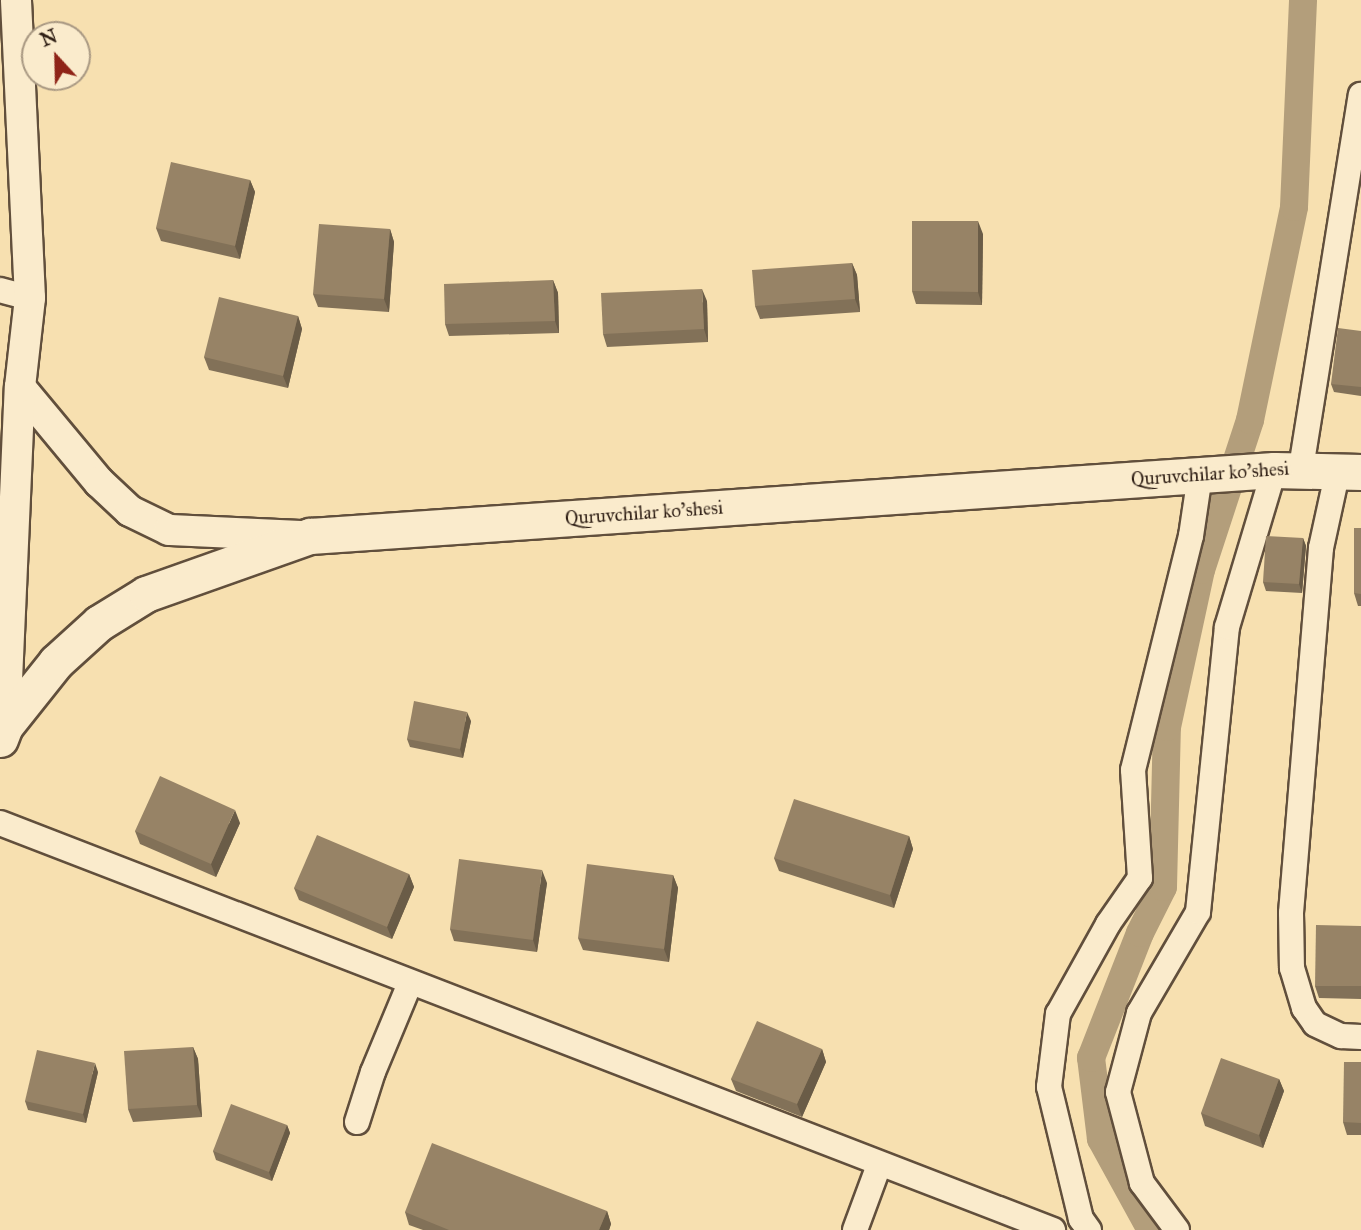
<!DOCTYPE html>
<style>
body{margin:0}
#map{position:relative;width:1361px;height:1230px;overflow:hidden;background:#f7e0b0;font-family:"IM FELL Great Primer",serif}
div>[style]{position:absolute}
.canal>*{height:28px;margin:-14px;padding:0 14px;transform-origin:14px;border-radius:14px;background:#b39e7b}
.roads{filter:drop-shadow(2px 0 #614f3c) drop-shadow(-2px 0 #614f3c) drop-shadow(0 2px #614f3c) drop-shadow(0 -2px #614f3c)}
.minor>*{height:24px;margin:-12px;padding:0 12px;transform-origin:12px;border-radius:12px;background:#faebcc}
.tertiary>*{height:30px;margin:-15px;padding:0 15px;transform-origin:15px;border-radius:15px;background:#faebcc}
.secondary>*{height:35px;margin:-17.5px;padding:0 17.5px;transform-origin:17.5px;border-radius:17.5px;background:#faebcc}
.wall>*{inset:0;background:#827158}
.shaded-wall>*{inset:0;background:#6a5c47}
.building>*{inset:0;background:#978366}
span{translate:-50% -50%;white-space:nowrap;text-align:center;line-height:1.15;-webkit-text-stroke:6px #faebcc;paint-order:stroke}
.street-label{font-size:19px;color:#2f1f15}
.north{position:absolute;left:21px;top:21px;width:70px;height:70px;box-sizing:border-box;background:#faebcc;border:2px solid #a99983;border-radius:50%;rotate:338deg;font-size:19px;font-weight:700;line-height:28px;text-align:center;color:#2f1f15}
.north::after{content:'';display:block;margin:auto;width:24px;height:32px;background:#8f2418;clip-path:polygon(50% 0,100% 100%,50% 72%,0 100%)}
</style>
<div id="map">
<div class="canal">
<div style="left:1151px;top:1230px;width:104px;rotate:-118.8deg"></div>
<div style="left:1101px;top:1139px;width:82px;rotate:-97deg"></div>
<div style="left:1091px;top:1058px;width:134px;rotate:-68.6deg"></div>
<div style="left:1140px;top:933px;width:51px;rotate:-63.4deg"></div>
<div style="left:1163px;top:887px;width:160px;rotate:-88.6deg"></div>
<div style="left:1167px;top:727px;width:161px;rotate:-77.8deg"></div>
<div style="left:1201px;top:570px;width:158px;rotate:-71.9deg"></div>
<div style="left:1250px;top:420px;width:217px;rotate:-78.3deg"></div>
<div style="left:1294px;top:207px;width:207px;rotate:-87.5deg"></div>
</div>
<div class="roads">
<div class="minor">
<div style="left:0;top:290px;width:31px;rotate:15deg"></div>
<div style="left:1301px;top:468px;width:378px;rotate:-80.9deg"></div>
<div style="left:1338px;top:470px;width:80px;rotate:102.3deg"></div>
<div style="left:1321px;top:548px;width:366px;rotate:94.7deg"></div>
<div style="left:1291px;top:913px;width:55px;rotate:89deg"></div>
<div style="left:1292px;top:968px;width:42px;rotate:73.3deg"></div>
<div style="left:1304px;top:1008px;width:19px;rotate:55deg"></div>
<div style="left:1315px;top:1024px;width:29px;rotate:25deg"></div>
<div style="left:1341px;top:1036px;width:20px;rotate:3deg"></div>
<div style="left:0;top:823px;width:1129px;rotate:21.13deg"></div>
<div style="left:357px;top:1122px;width:52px;rotate:-72.3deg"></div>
<div style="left:373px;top:1072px;width:96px;rotate:-67.4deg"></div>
<div style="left:855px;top:1230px;width:69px;rotate:-69.7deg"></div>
<div style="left:1089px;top:1230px;width:14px;rotate:-126deg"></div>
<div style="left:1081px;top:1219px;width:136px;rotate:-103.6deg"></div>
<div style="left:1049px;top:1087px;width:74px;rotate:-83deg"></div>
<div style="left:1058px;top:1014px;width:103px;rotate:-60.9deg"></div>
<div style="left:1108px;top:924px;width:56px;rotate:-55.2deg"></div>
<div style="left:1140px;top:878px;width:108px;rotate:-93.7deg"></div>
<div style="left:1133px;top:770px;width:241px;rotate:-76.1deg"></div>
<div style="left:1191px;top:536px;width:62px;rotate:-81.6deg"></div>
<div style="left:1177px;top:1230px;width:59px;rotate:-126.7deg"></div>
<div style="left:1142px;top:1183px;width:94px;rotate:-104.8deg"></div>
<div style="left:1118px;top:1092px;width:82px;rotate:-75.1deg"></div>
<div style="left:1139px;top:1013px;width:117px;rotate:-59.7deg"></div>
<div style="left:1198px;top:912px;width:286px;rotate:-84.2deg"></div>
<div style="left:1227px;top:627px;width:164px;rotate:-73.3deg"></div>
</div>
<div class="tertiary">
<div style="left:20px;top:387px;width:124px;rotate:50.3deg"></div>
<div style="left:99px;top:482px;width:42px;rotate:43.1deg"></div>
<div style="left:130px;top:511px;width:43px;rotate:26deg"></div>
<div style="left:169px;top:530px;width:133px;rotate:2.6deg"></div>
<div style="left:5px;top:726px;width:339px;rotate:-87.5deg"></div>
<div style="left:20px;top:387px;width:90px;rotate:-83.6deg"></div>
<div style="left:30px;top:298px;width:298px;rotate:-92.7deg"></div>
</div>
<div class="secondary">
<div style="left:0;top:739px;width:14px;rotate:-69deg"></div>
<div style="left:5px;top:726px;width:82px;rotate:-51.4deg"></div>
<div style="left:56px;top:662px;width:58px;rotate:-42.2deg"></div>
<div style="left:99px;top:623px;width:55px;rotate:-31.7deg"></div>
<div style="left:146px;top:594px;width:174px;rotate:-19.5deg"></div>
<div style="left:310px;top:536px;width:966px;rotate:-3.92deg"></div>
<div style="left:1274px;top:470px;width:87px;rotate:1.3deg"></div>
</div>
</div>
<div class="wall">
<div style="clip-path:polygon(250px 180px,255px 192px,240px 259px,161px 241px,156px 228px)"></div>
<div style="clip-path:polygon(390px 229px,394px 242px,389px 312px,318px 307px,313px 294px)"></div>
<div style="clip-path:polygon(983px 234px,982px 305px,916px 304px,912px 291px)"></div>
<div style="clip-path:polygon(852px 263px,857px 275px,860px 312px,760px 319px,755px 306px)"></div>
<div style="clip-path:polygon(553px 280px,558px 293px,559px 333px,449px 336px,445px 324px)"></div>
<div style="clip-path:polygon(707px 301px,708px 342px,607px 347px,603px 334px)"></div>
<div style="clip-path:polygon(298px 316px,302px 329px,288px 388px,209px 370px,204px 357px)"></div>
<div style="clip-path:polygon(1361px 331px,1361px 396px,1334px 392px,1331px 384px)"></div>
<div style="clip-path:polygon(1361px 528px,1361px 606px,1358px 606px,1354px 593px)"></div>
<div style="clip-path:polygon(1303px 538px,1306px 546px,1302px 593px,1266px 591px,1263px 582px)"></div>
<div style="clip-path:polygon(471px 721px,463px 758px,410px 747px,407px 739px)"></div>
<div style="clip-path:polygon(240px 823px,216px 877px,140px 844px,135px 831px)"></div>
<div style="clip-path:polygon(909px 836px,913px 849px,894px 908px,779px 871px,774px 858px)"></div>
<div style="clip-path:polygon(409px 874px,414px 887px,392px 939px,299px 900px,294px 888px)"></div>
<div style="clip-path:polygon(673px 875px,678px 888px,669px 962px,583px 950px,578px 938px)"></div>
<div style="clip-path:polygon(547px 883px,537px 952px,454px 941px,450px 929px)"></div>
<div style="clip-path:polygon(1361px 926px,1361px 999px,1319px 998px,1315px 986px)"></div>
<div style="clip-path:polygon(193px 1047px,198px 1059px,202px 1117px,133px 1122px,128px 1109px)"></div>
<div style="clip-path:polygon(822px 1049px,826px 1062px,802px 1117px,736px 1091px,731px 1079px)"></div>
<div style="clip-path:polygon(1361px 1062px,1361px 1135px,1347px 1135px,1343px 1122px)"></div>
<div style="clip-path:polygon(98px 1072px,86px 1123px,28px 1110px,25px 1101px)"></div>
<div style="clip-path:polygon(1279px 1079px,1284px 1091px,1263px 1148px,1205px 1126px,1201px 1113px)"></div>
<div style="clip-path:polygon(287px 1125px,290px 1133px,272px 1181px,216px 1160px,213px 1151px)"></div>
<div style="clip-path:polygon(607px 1211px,611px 1224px,609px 1230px,423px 1230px,409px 1225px,405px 1212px)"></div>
</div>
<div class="shaded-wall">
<div style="clip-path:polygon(250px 180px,255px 192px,240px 259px,235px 246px)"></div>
<div style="clip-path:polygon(978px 221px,983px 234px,982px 305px,978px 292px)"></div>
<div style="clip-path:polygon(390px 229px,394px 242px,389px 312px,384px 299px)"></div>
<div style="clip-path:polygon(852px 263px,857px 275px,860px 312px,855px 299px)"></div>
<div style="clip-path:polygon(553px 280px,558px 293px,559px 333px,555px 321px)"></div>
<div style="clip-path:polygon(702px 289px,707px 301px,708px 342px,704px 329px)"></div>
<div style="clip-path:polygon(298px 316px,302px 329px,288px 388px,283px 376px)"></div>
<div style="clip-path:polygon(1303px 538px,1306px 546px,1302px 593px,1299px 584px)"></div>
<div style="clip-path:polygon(467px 712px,471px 721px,463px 758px,460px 749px)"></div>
<div style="clip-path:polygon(235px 810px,240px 823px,216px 877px,211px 864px)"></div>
<div style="clip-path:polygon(909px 836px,913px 849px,894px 908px,890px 895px)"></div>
<div style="clip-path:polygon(542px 870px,547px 883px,537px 952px,533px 940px)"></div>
<div style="clip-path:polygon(409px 874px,414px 887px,392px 939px,387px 927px)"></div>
<div style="clip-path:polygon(673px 875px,678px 888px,669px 962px,664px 949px)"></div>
<div style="clip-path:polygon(193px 1047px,198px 1059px,202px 1117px,197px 1105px)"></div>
<div style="clip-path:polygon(822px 1049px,826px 1062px,802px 1117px,797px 1104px)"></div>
<div style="clip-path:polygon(95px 1063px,98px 1072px,86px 1123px,83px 1114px)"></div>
<div style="clip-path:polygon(1279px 1079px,1284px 1091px,1263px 1148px,1259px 1135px)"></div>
<div style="clip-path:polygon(287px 1125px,290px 1133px,272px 1181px,269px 1172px)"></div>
<div style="clip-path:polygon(607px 1211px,611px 1224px,609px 1230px,599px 1230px)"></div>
</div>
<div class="building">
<div style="clip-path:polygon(171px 162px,250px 180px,235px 246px,156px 228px)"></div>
<div style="clip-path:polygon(912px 221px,978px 221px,978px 292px,912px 291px)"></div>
<div style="clip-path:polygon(319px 224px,390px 229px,384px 299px,313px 294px)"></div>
<div style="clip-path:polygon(852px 263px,855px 299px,755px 306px,752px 270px)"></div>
<div style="clip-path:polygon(553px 280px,555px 321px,445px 324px,444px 284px)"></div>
<div style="clip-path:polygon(702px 289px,704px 329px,603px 334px,601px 293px)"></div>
<div style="clip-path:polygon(219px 297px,298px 316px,283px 376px,204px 357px)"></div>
<div style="clip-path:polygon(1338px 328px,1361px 331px,1361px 387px,1331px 384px)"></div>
<div style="clip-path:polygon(1354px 528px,1361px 528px,1361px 594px,1354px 593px)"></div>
<div style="clip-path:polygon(1266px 536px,1303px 538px,1299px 584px,1263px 582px)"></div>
<div style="clip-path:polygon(414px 701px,467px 712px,460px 749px,407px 739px)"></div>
<div style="clip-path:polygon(160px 776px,235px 810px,211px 864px,135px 831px)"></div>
<div style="clip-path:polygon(794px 799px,909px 836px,890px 895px,774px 858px)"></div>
<div style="clip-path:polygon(317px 835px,409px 874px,387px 927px,294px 888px)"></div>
<div style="clip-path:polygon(459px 859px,542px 870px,533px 940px,450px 929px)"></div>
<div style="clip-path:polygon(587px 864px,673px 875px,664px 949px,578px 938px)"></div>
<div style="clip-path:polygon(1316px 925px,1361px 926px,1361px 986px,1315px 986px)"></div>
<div style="clip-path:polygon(757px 1021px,822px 1049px,797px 1104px,731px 1079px)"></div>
<div style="clip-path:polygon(193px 1047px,197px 1105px,128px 1109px,124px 1051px)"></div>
<div style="clip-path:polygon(37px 1050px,95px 1063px,83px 1114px,25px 1101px)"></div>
<div style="clip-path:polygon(1221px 1058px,1279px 1079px,1259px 1135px,1201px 1113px)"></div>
<div style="clip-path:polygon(1344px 1062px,1361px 1062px,1361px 1123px,1343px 1122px)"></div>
<div style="clip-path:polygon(231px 1104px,287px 1125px,269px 1172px,213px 1151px)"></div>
<div style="clip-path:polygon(432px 1143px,607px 1211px,599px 1230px,449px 1230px,405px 1212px)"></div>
</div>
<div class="street-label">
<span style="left:1210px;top:474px;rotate:-4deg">Quruvchilar ko'shesi</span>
<span style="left:644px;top:513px;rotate:-4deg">Quruvchilar ko'shesi</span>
</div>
<div class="north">N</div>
</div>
